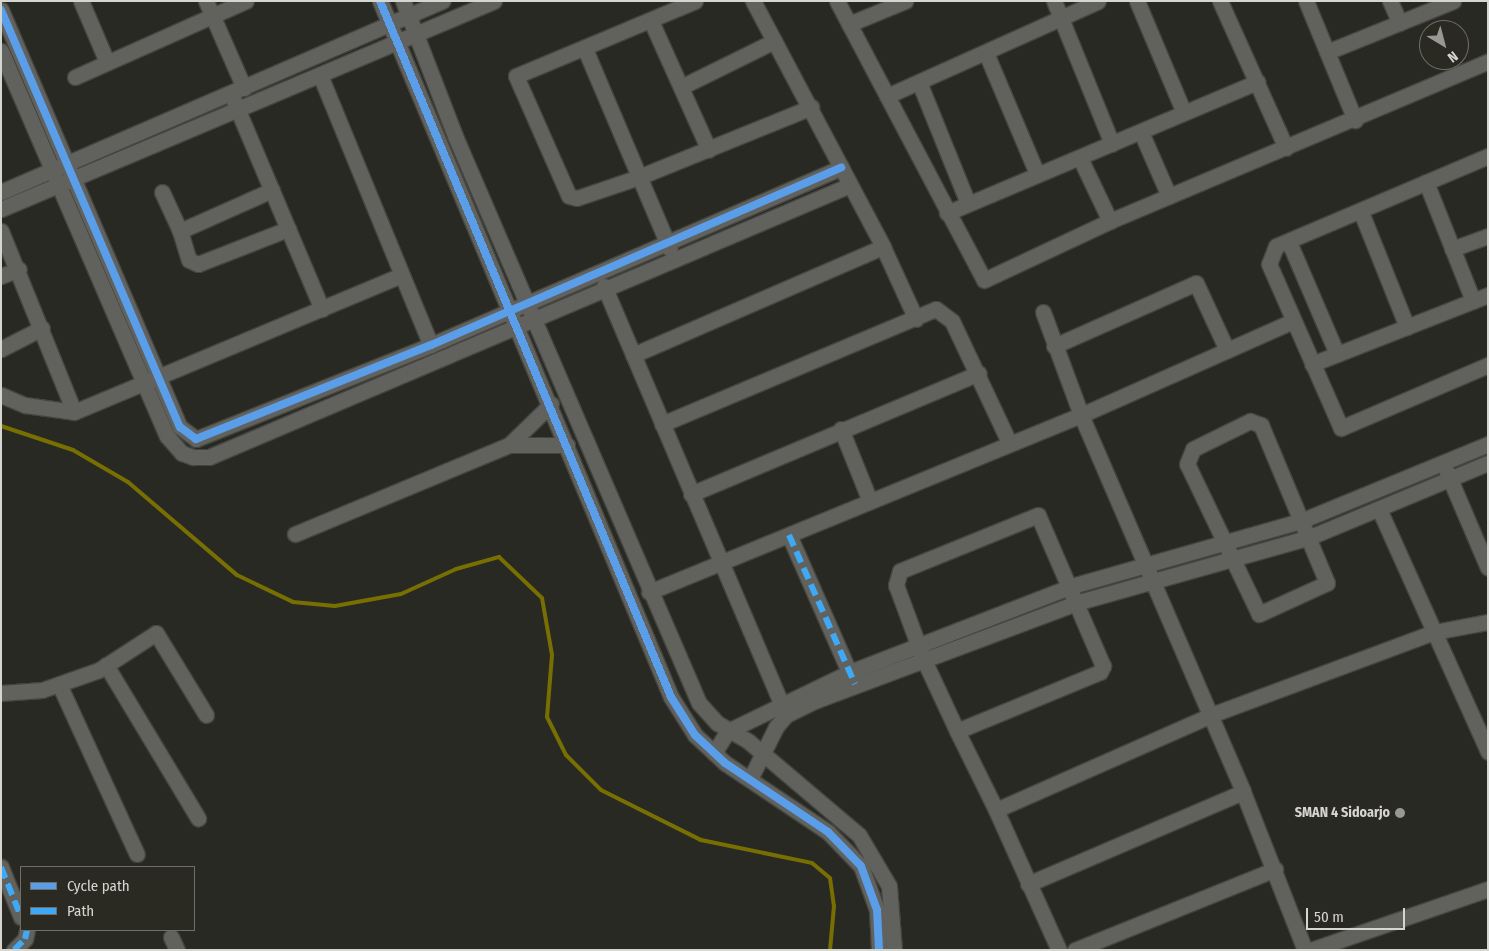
<!DOCTYPE html>
<style>
body{margin:0}
#map{position:relative;width:1489px;height:951px;overflow:hidden;background:#292924;font-family:"Fira Sans Condensed",sans-serif}
div>[style]{position:absolute}
.stream>*{height:4px;margin:-2px;padding:0 2px;transform-origin:2px;border-radius:2px;background:#786f03}
.roads{filter:drop-shadow(1px 0 #454540) drop-shadow(-1px 0 #454540) drop-shadow(0 1px #454540) drop-shadow(0 -1px #454540)}
.minor>*{height:15px;margin:-7.5px;padding:0 7.5px;transform-origin:7.5px;border-radius:7.5px;background:#61615d}
.quiet>*{height:6px;margin-top:-3px;transform-origin:0;background:repeating-linear-gradient(90deg,#3fa9f5 0 12px,transparent 0 18px)}
.cycleway>*{height:8px;margin:-4px;padding:0 4px;transform-origin:4px;border-radius:4px;background:#5a9eea}
.dots>*{width:14px;height:14px;translate:-50% -50%;box-sizing:border-box;border:2px solid #2b2a22;border-radius:50%}
span{translate:-50% -50%;white-space:nowrap;text-align:center;line-height:1.15;-webkit-text-stroke:5px #2b2a22;paint-order:stroke}
.poi-label{font-size:14px;color:#d6d6d0;font-weight:700}
.right{translate:-100% -50%;text-align:right}
.frame{position:absolute;inset:0;border:2px solid #d6d6d0;pointer-events:none}
.legend{position:absolute;left:20px;top:866px;width:175px;height:65px;box-sizing:border-box;background:#2b2a22;border:1px solid #6f6f68;margin:0;padding:6px 9px;list-style:none;font-size:15px;color:#d6d6d0}
.legend li{display:flex;align-items:center;gap:10px;height:25px}
.legend b{width:25px;border:1px solid #6f6f68}
.north{position:absolute;left:1419px;top:20px;width:50px;height:50px;box-sizing:border-box;background:#2b2a22;border:1px solid #6f6f68;border-radius:50%;rotate:143deg;font-size:14px;font-weight:700;line-height:20px;text-align:center;color:#d6d6d0}
.north::after{content:'';display:block;margin:auto;width:18px;height:22px;background:#999994;clip-path:polygon(50% 0,100% 100%,50% 72%,0 100%)}
.scale{position:absolute;left:1306px;top:908px;width:99px;height:22px;box-sizing:border-box;border:2px solid #d6d6d0;border-top:0;padding-left:6px;font-size:15px;line-height:18px;white-space:nowrap;color:#d6d6d0;-webkit-text-stroke:4px #2b2a22;paint-order:stroke}
</style>
<div id="map">
<div class="stream">
<div style="left:1px;top:426px;width:76px;rotate:18.4deg"></div>
<div style="left:73px;top:450px;width:64px;rotate:30.2deg"></div>
<div style="left:128px;top:482px;width:143px;rotate:40.5deg"></div>
<div style="left:237px;top:575px;width:62px;rotate:25.7deg"></div>
<div style="left:293px;top:602px;width:42px;rotate:5.4deg"></div>
<div style="left:335px;top:606px;width:67px;rotate:-10.3deg"></div>
<div style="left:401px;top:594px;width:60px;rotate:-24.4deg"></div>
<div style="left:456px;top:569px;width:45px;rotate:-15.6deg"></div>
<div style="left:499px;top:557px;width:59px;rotate:43.6deg"></div>
<div style="left:542px;top:598px;width:58px;rotate:80deg"></div>
<div style="left:552px;top:655px;width:62px;rotate:94.6deg"></div>
<div style="left:547px;top:717px;width:42px;rotate:63.4deg"></div>
<div style="left:566px;top:755px;width:49px;rotate:45deg"></div>
<div style="left:601px;top:790px;width:112px;rotate:26.6deg"></div>
<div style="left:701px;top:840px;width:113px;rotate:11.7deg"></div>
<div style="left:812px;top:863px;width:23px;rotate:40deg"></div>
<div style="left:830px;top:878px;width:28px;rotate:82deg"></div>
<div style="left:834px;top:906px;width:44px;rotate:95.2deg"></div>
</div>
<div class="roads">
<div class="minor">
<div style="left:81px;top:1px;width:66px;rotate:66.9deg"></div>
<div style="left:206px;top:1px;width:95px;rotate:66.4deg"></div>
<div style="left:380px;top:1px;width:754px;rotate:67.31deg"></div>
<div style="left:671px;top:697px;width:45px;rotate:57.7deg"></div>
<div style="left:695px;top:735px;width:41px;rotate:43deg"></div>
<div style="left:725px;top:763px;width:124px;rotate:33.8deg"></div>
<div style="left:828px;top:832px;width:47px;rotate:45.9deg"></div>
<div style="left:861px;top:866px;width:47px;rotate:70deg"></div>
<div style="left:877px;top:910px;width:40px;rotate:87.1deg"></div>
<div style="left:403px;top:1px;width:145px;rotate:68.9deg"></div>
<div style="left:455px;top:136px;width:617px;rotate:66.72deg"></div>
<div style="left:699px;top:703px;width:27px;rotate:48deg"></div>
<div style="left:717px;top:723px;width:36px;rotate:30deg"></div>
<div style="left:748px;top:741px;width:145px;rotate:40.3deg"></div>
<div style="left:859px;top:835px;width:59px;rotate:59.5deg"></div>
<div style="left:889px;top:886px;width:64px;rotate:85.5deg"></div>
<div style="left:695px;top:1px;width:194px;rotate:157.3deg"></div>
<div style="left:516px;top:76px;width:131px;rotate:66.2deg"></div>
<div style="left:569px;top:196px;width:8px;rotate:14deg"></div>
<div style="left:577px;top:198px;width:65px;rotate:-18.7deg"></div>
<div style="left:639px;top:177px;width:186px;rotate:-22.1deg"></div>
<div style="left:753px;top:1px;width:278px;rotate:62.1deg"></div>
<div style="left:883px;top:247px;width:79px;rotate:65.4deg"></div>
<div style="left:837px;top:1px;width:315px;rotate:62.2deg"></div>
<div style="left:984px;top:280px;width:139px;rotate:-25.1deg"></div>
<div style="left:1110px;top:221px;width:410px;rotate:-22.9deg"></div>
<div style="left:1054px;top:1px;width:154px;rotate:67.9deg"></div>
<div style="left:1137px;top:1px;width:121px;rotate:67.2deg"></div>
<div style="left:1220px;top:1px;width:161px;rotate:65.8deg"></div>
<div style="left:1306px;top:1px;width:129px;rotate:67.6deg"></div>
<div style="left:1390px;top:1px;width:24px;rotate:66deg"></div>
<div style="left:1px;top:10px;width:454px;rotate:66.8deg"></div>
<div style="left:180px;top:427px;width:20px;rotate:37deg"></div>
<div style="left:196px;top:439px;width:253px;rotate:-21.8deg"></div>
<div style="left:431px;top:345px;width:447px;rotate:-23.4deg"></div>
<div style="left:651px;top:21px;width:141px;rotate:65.8deg"></div>
<div style="left:849px;top:24px;width:61px;rotate:-22.3deg"></div>
<div style="left:585px;top:49px;width:217px;rotate:67deg"></div>
<div style="left:1px;top:51px;width:419px;rotate:66.7deg"></div>
<div style="left:167px;top:436px;width:23px;rotate:49deg"></div>
<div style="left:182px;top:453px;width:12px;rotate:20deg"></div>
<div style="left:193px;top:457px;width:16px"></div>
<div style="left:209px;top:457px;width:696px;rotate:-22.99deg"></div>
<div style="left:1327px;top:52px;width:136px;rotate:-22deg"></div>
<div style="left:986px;top:53px;width:131px;rotate:67.1deg"></div>
<div style="left:320px;top:75px;width:292px;rotate:67.7deg"></div>
<div style="left:75px;top:77px;width:187px;rotate:-24deg"></div>
<div style="left:919px;top:82px;width:131px;rotate:68deg"></div>
<div style="left:681px;top:87px;width:104px;rotate:-26.3deg"></div>
<div style="left:887px;top:96px;width:231px;rotate:-24.2deg"></div>
<div style="left:234px;top:101px;width:226px;rotate:67.1deg"></div>
<div style="left:1141px;top:132px;width:70px;rotate:66.4deg"></div>
<div style="left:1488px;top:156px;width:230px;rotate:157deg"></div>
<div style="left:1276px;top:246px;width:19px;rotate:111deg"></div>
<div style="left:1269px;top:264px;width:179px;rotate:66.3deg"></div>
<div style="left:1341px;top:428px;width:160px;rotate:-23.2deg"></div>
<div style="left:1080px;top:158px;width:70px;rotate:64.5deg"></div>
<div style="left:1426px;top:182px;width:128px;rotate:68.4deg"></div>
<div style="left:272px;top:190px;width:101px;rotate:156deg"></div>
<div style="left:180px;top:231px;width:30px;rotate:73deg"></div>
<div style="left:189px;top:260px;width:10px;rotate:24deg"></div>
<div style="left:198px;top:264px;width:97px;rotate:-21.3deg"></div>
<div style="left:1px;top:192px;width:481px;rotate:-23.4deg"></div>
<div style="left:162px;top:192px;width:43px;rotate:65.2deg"></div>
<div style="left:1px;top:209px;width:535px;rotate:-22.88deg"></div>
<div style="left:1361px;top:212px;width:124px;rotate:68.2deg"></div>
<div style="left:947px;top:213px;width:337px;rotate:-22.9deg"></div>
<div style="left:1px;top:231px;width:195px;rotate:68deg"></div>
<div style="left:1289px;top:242px;width:122px;rotate:66.8deg"></div>
<div style="left:1452px;top:249px;width:38px;rotate:-20deg"></div>
<div style="left:1px;top:276px;width:19px;rotate:-21deg"></div>
<div style="left:604px;top:286px;width:464px;rotate:67deg"></div>
<div style="left:1043px;top:312px;width:110px;rotate:69.7deg"></div>
<div style="left:1081px;top:415px;width:410px;rotate:66.7deg"></div>
<div style="left:1243px;top:792px;width:170px;rotate:68.6deg"></div>
<div style="left:1054px;top:346px;width:155px;rotate:-23.9deg"></div>
<div style="left:1196px;top:283px;width:74px;rotate:65.2deg"></div>
<div style="left:1px;top:349px;width:46px;rotate:-27.1deg"></div>
<div style="left:633px;top:355px;width:272px;rotate:-23.4deg"></div>
<div style="left:1312px;top:364px;width:189px;rotate:-21.4deg"></div>
<div style="left:1px;top:395px;width:26px;rotate:23deg"></div>
<div style="left:25px;top:405px;width:49px;rotate:8.1deg"></div>
<div style="left:74px;top:412px;width:355px;rotate:-22.7deg"></div>
<div style="left:551px;top:404px;width:59px;rotate:135.7deg"></div>
<div style="left:509px;top:445px;width:58px"></div>
<div style="left:1250px;top:421px;width:12px;rotate:20deg"></div>
<div style="left:1261px;top:425px;width:171px;rotate:67.3deg"></div>
<div style="left:1327px;top:583px;width:75px;rotate:155.5deg"></div>
<div style="left:1259px;top:614px;width:166px;rotate:-115.6deg"></div>
<div style="left:1187px;top:464px;width:16px;rotate:-68deg"></div>
<div style="left:1193px;top:449px;width:64px;rotate:-26.2deg"></div>
<div style="left:662px;top:424px;width:297px;rotate:-22.8deg"></div>
<div style="left:936px;top:309px;width:20px;rotate:37deg"></div>
<div style="left:952px;top:321px;width:134px;rotate:64.8deg"></div>
<div style="left:841px;top:429px;width:78px;rotate:68.1deg"></div>
<div style="left:1447px;top:472px;width:104px;rotate:66.9deg"></div>
<div style="left:691px;top:494px;width:312px;rotate:-22.8deg"></div>
<div style="left:1379px;top:509px;width:266px;rotate:65.8deg"></div>
<div style="left:295px;top:534px;width:232px;rotate:-22.6deg"></div>
<div style="left:789px;top:535px;width:159px;rotate:66.3deg"></div>
<div style="left:649px;top:592px;width:467px;rotate:-22.3deg"></div>
<div style="left:1081px;top:415px;width:232px;rotate:-23.9deg"></div>
<div style="left:106px;top:665px;width:179px;rotate:59deg"></div>
<div style="left:59px;top:684px;width:187px;rotate:65.4deg"></div>
<div style="left:1px;top:693px;width:41px;rotate:-4.2deg"></div>
<div style="left:42px;top:690px;width:60px;rotate:-19.3deg"></div>
<div style="left:99px;top:670px;width:68px;rotate:-33deg"></div>
<div style="left:156px;top:633px;width:96px;rotate:58.6deg"></div>
<div style="left:957px;top:731px;width:155px;rotate:-22.4deg"></div>
<div style="left:1100px;top:672px;width:7px;rotate:-63deg"></div>
<div style="left:1103px;top:666px;width:164px;rotate:-113.3deg"></div>
<div style="left:1038px;top:515px;width:149px;rotate:157.9deg"></div>
<div style="left:900px;top:571px;width:15px;rotate:106deg"></div>
<div style="left:896px;top:585px;width:78px;rotate:69.7deg"></div>
<div style="left:923px;top:658px;width:81px;rotate:65deg"></div>
<div style="left:957px;top:731px;width:88px;rotate:63.7deg"></div>
<div style="left:996px;top:810px;width:154px;rotate:65.8deg"></div>
<div style="left:714px;top:753px;width:26px;rotate:-58deg"></div>
<div style="left:728px;top:731px;width:136px;rotate:-25.8deg"></div>
<div style="left:850px;top:672px;width:238px;rotate:-21.2deg"></div>
<div style="left:1072px;top:586px;width:240px;rotate:-15.9deg"></div>
<div style="left:1303px;top:520px;width:200px;rotate:-22.3deg"></div>
<div style="left:750px;top:779px;width:58px;rotate:-63.4deg"></div>
<div style="left:776px;top:727px;width:16px;rotate:-50deg"></div>
<div style="left:786px;top:715px;width:34px;rotate:-26deg"></div>
<div style="left:817px;top:700px;width:280px;rotate:-20.5deg"></div>
<div style="left:1079px;top:602px;width:240px;rotate:-15.7deg"></div>
<div style="left:1310px;top:537px;width:193px;rotate:-22.6deg"></div>
<div style="left:996px;top:810px;width:235px;rotate:-23.8deg"></div>
<div style="left:1211px;top:715px;width:238px;rotate:-20.4deg"></div>
<div style="left:1434px;top:632px;width:55px;rotate:-10.5deg"></div>
<div style="left:1px;top:867px;width:54px;rotate:68.2deg"></div>
<div style="left:1028px;top:884px;width:234px;rotate:-23.2deg"></div>
<div style="left:171px;top:937px;width:14px;rotate:65deg"></div>
<div style="left:14px;top:950px;width:16px;rotate:-45deg"></div>
<div style="left:25px;top:939px;width:9px;rotate:-77deg"></div>
<div style="left:1075px;top:950px;width:216px;rotate:-22deg"></div>
<div style="left:1311px;top:950px;width:187px;rotate:-19deg"></div>
</div>
</div>
<div class="quiet">
<div style="left:789px;top:535px;width:163px;rotate:66.1deg"></div>
<div style="left:1px;top:867px;width:54px;rotate:68.2deg"></div>
<div style="left:14px;top:950px;width:16px;rotate:-45deg"></div>
<div style="left:25px;top:939px;width:9px;rotate:-77deg"></div>
</div>
<div class="cycleway">
<div style="left:380px;top:1px;width:754px;rotate:67.31deg"></div>
<div style="left:671px;top:697px;width:45px;rotate:57.7deg"></div>
<div style="left:695px;top:735px;width:41px;rotate:43deg"></div>
<div style="left:725px;top:763px;width:124px;rotate:33.8deg"></div>
<div style="left:828px;top:832px;width:47px;rotate:45.9deg"></div>
<div style="left:861px;top:866px;width:47px;rotate:70deg"></div>
<div style="left:877px;top:910px;width:40px;rotate:87.1deg"></div>
<div style="left:1px;top:10px;width:454px;rotate:66.8deg"></div>
<div style="left:180px;top:427px;width:20px;rotate:37deg"></div>
<div style="left:196px;top:439px;width:253px;rotate:-21.8deg"></div>
<div style="left:431px;top:345px;width:447px;rotate:-23.4deg"></div>
</div>
<div class="dots">
<div style="left:1400px;top:813px;background:#999994"></div>
</div>
<div class="poi-label">
<span class="right" style="left:1390px;top:813px">SMAN 4 Sidoarjo</span>
</div>
<div class="frame"></div>
<ul class="legend">
<li><b style="height:6px;background:#5a9eea"></b>Cycle path</li>
<li><b style="height:6px;background:#3fa9f5"></b>Path</li>
</ul>
<div class="north">N</div>
<div class="scale">50 m</div>
</div>
